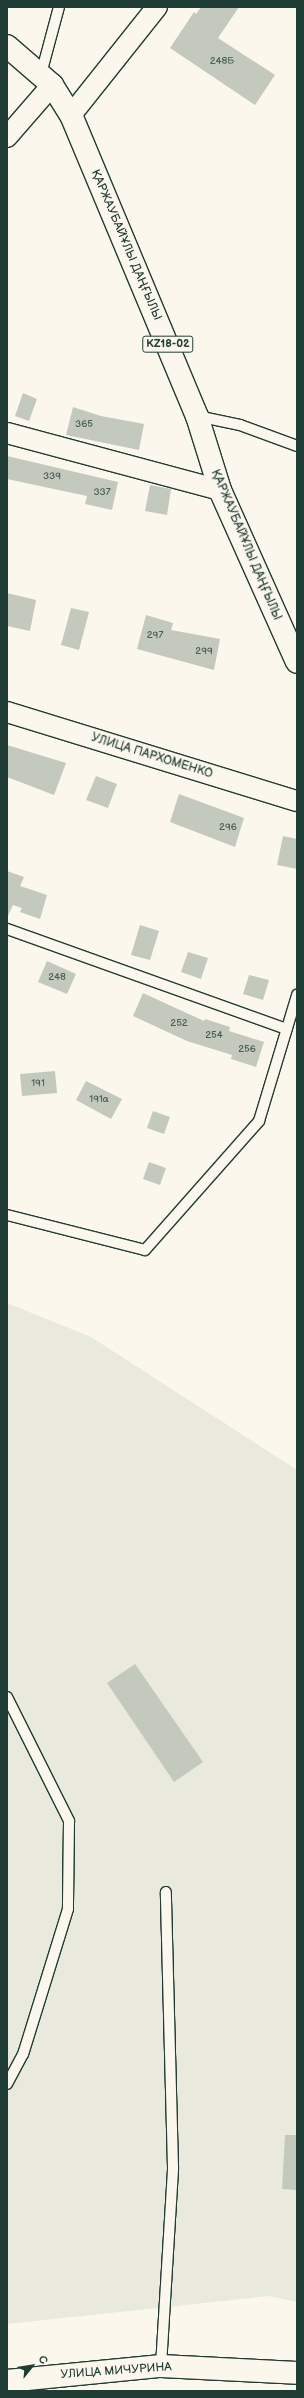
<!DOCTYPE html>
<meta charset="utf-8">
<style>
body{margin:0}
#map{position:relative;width:304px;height:2398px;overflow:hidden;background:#fbf7ec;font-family:"Balsamiq Sans",sans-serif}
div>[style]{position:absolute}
.built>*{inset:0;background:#eae9de}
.building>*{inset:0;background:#c4c9be}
.roads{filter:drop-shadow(1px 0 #1f3d34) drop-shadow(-1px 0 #1f3d34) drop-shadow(0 1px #1f3d34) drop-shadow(0 -1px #1f3d34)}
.lane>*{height:10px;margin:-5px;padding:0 5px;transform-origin:5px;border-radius:5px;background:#fbf7ec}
.street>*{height:20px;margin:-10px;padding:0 10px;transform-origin:10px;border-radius:10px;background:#fbf7ec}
.primary>*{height:22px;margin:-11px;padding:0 11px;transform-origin:11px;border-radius:11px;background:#fbf7ec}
.highway>*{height:22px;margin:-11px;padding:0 11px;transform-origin:11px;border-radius:11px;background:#fbf7ec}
span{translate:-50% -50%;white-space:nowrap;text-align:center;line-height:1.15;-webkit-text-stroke:3px #fbf7ec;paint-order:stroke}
.number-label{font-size:10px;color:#486056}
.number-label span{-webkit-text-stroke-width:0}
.shield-label span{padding:1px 3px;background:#fbf7ec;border:1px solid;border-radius:3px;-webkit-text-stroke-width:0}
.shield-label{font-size:11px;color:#1f3d34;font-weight:700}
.street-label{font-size:12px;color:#1f3d34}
.frame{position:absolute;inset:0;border:8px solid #1f3d34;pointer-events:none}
.north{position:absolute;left:12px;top:2346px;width:40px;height:40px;-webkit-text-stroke:3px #fbf7ec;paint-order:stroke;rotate:60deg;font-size:11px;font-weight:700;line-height:16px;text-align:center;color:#1f3d34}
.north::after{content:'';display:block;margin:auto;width:14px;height:18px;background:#1f3d34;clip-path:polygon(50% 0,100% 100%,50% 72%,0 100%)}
</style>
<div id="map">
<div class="built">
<div style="clip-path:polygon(7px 1303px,91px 1337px,297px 1470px,297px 2302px,269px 2296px,7px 2324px)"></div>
</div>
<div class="building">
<div style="clip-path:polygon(201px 7px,239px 7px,218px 38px,275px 75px,255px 105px,170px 48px,194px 12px,196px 14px)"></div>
<div style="clip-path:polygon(23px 393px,37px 399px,29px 421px,15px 416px)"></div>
<div style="clip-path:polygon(73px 407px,101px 416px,144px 424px,139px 450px,66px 435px)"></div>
<div style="clip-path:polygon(7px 456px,118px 482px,112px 510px,85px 504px,87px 496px,7px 479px)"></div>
<div style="clip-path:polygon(150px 485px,171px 489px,167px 515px,145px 511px)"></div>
<div style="clip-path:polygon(7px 593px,36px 600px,30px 631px,7px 626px)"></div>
<div style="clip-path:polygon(71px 608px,89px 612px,79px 650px,61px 645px)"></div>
<div style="clip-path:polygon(146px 615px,173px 623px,171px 630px,220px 639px,214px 670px,137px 649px)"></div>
<div style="clip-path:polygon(7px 745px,66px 763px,54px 795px,7px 777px)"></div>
<div style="clip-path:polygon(96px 776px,117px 784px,108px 808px,86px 800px)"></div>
<div style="clip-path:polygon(179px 794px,244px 818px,235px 847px,170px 822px)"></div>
<div style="clip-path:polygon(283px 836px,297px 839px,297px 869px,277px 865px)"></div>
<div style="clip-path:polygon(7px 871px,24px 877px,20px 886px,47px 895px,40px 919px,20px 912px,22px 908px,13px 905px,7px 918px)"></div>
<div style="clip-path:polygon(140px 925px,159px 931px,150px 960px,131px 955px)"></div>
<div style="clip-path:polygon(188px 952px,208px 958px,201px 979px,181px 972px)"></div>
<div style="clip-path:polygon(47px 961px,76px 974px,67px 994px,38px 982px)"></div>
<div style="clip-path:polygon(249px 975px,269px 980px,263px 1000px,243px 994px)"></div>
<div style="clip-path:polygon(143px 993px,204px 1021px,205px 1019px,230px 1027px,229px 1031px,264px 1042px,256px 1067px,231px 1059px,232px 1055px,187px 1041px,133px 1016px)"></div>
<div style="clip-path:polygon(55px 1071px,57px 1093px,22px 1096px,20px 1074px)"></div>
<div style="clip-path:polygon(86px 1081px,122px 1099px,111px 1119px,76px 1100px)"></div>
<div style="clip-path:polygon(153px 1111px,170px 1117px,164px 1134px,147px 1128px)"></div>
<div style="clip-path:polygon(149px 1162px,166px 1168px,160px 1185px,143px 1179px)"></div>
<div style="clip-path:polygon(135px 1664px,203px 1762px,174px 1782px,107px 1683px)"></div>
<div style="clip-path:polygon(285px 2135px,297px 2135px,297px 2190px,282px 2189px)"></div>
</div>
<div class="roads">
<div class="lane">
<div style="left:41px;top:74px;width:69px;rotate:-75deg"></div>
<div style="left:197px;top:416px;width:44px;rotate:11.8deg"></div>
<div style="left:240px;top:425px;width:61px;rotate:20.2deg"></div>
<div style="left:7px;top:929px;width:297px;rotate:19.7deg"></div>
<div style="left:7px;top:1215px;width:142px;rotate:14.2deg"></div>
<div style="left:145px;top:1250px;width:172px;rotate:-48.5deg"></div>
<div style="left:259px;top:1121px;width:132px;rotate:-73.2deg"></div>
<div style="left:7px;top:1697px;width:139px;rotate:63.4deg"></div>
<div style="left:69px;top:1821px;width:88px;rotate:90.7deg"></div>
<div style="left:68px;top:1909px;width:152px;rotate:107.2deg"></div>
<div style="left:23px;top:2054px;width:34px;rotate:118deg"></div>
<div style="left:161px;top:2366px;width:199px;rotate:-86.5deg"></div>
<div style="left:173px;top:2167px;width:275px;rotate:-91.5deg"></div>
</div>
<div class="street">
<div style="left:71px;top:115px;width:138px;rotate:-51.5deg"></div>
<div style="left:7px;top:137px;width:69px;rotate:-49.1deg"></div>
<div style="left:7px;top:433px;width:220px;rotate:15deg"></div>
<div style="left:7px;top:712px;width:303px;rotate:17.1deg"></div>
</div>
<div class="primary">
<div style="left:7px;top:2381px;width:155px;rotate:-5.6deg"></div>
<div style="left:161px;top:2366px;width:136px;rotate:2.9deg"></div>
</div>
<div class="highway">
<div style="left:7px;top:46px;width:60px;rotate:40.9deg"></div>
<div style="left:52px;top:85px;width:36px;rotate:58deg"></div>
<div style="left:71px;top:115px;width:326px;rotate:67.3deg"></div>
<div style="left:197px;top:416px;width:77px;rotate:72.7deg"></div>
<div style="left:220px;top:490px;width:188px;rotate:65.9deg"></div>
</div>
</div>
<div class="number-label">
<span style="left:222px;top:62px">248Б</span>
<span style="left:84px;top:425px">365</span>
<span style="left:52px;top:477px">339</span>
<span style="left:102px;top:493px">337</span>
<span style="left:155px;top:636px">297</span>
<span style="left:204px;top:652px">299</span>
<span style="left:228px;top:828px">296</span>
<span style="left:57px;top:978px">248</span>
<span style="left:179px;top:1024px">252</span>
<span style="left:214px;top:1036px">254</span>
<span style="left:247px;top:1050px">256</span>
<span style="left:38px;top:1084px">191</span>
<span style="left:99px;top:1100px">191а</span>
</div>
<div class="shield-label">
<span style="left:168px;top:344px">KZ18-02</span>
</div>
<div class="street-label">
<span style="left:126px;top:245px;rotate:67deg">ҚАРЖАУБАЙҰЛЫ ДАҢҒЫЛЫ</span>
<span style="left:246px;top:545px;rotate:67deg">ҚАРЖАУБАЙҰЛЫ ДАҢҒЫЛЫ</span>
<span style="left:152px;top:756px;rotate:17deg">УЛИЦА ПАРХОМЕНКО</span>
<span style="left:116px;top:2371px;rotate:-4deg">УЛИЦА МИЧУРИНА</span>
</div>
<div class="frame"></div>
<div class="north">С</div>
</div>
